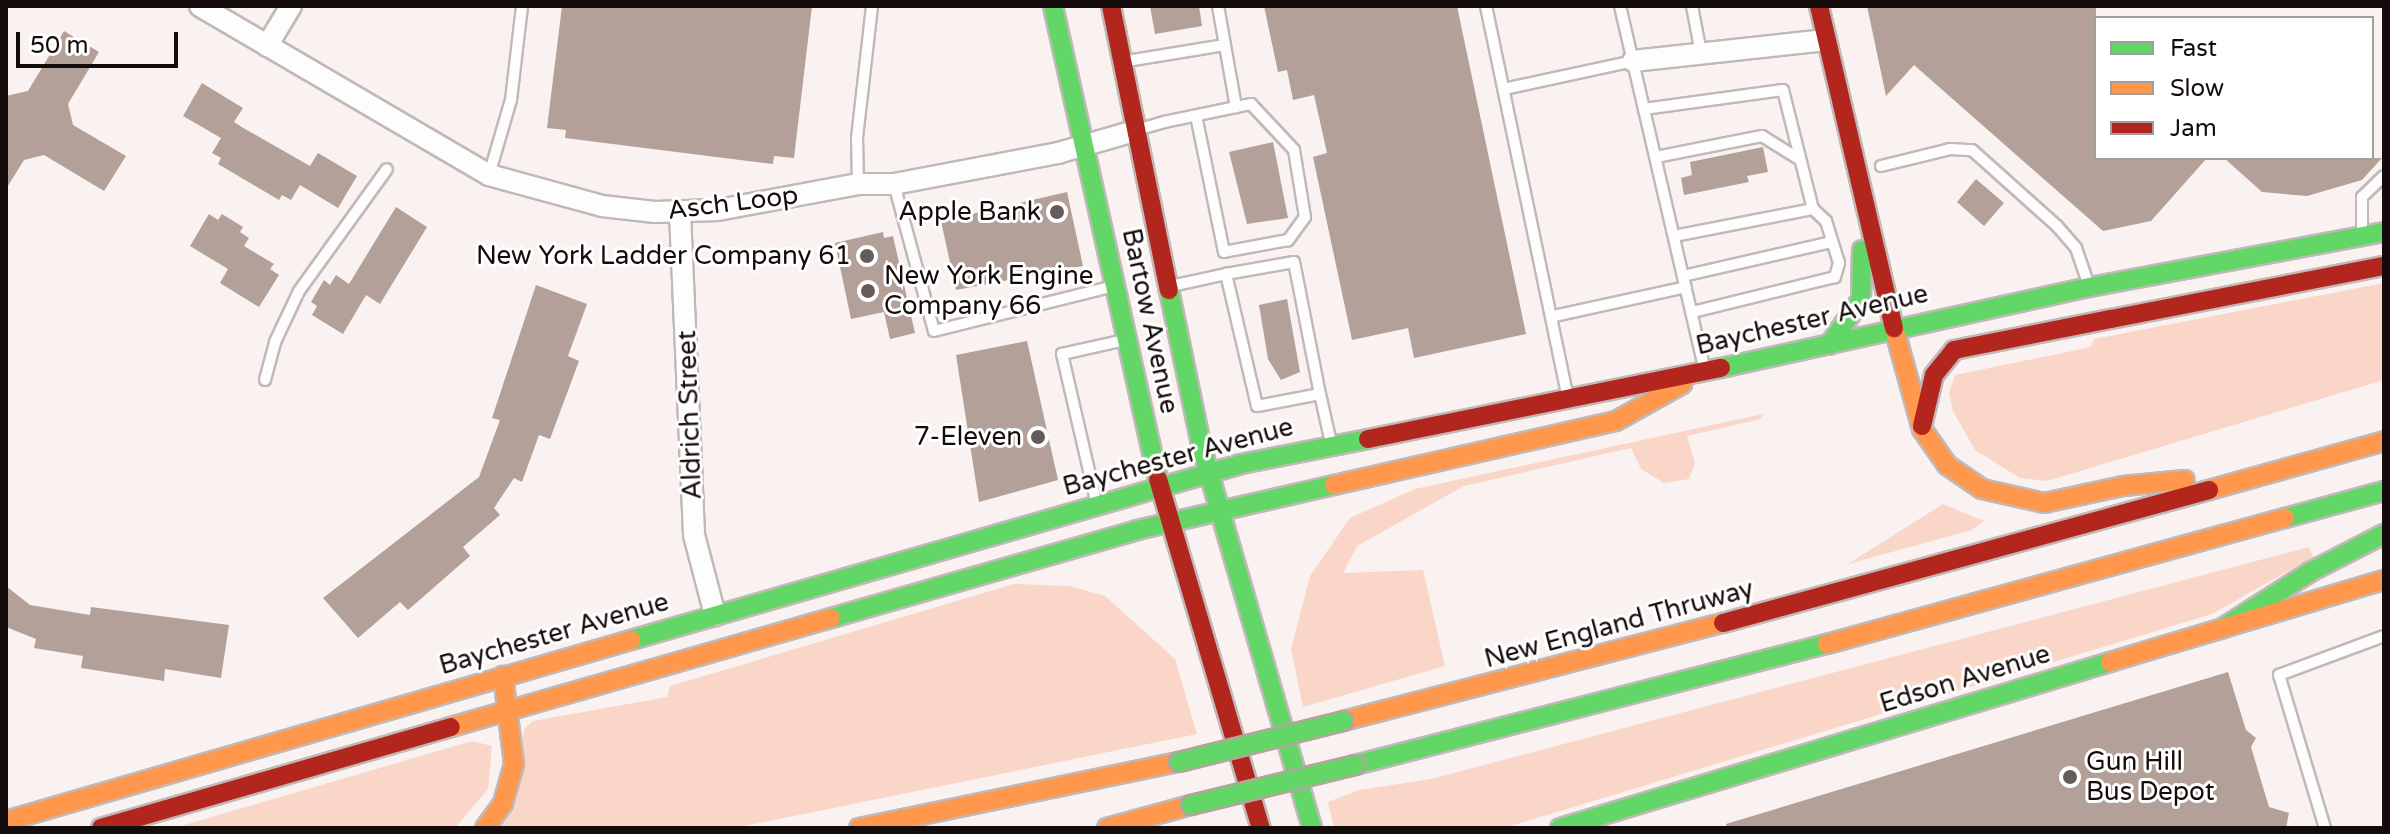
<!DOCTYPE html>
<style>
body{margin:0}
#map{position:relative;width:2390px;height:834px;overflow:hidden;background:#f9f2f0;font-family:"Varela Round",sans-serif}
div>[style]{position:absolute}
.green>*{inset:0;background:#fad6c9}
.building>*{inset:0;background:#b3a099}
.roads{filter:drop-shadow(2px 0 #c0b9b7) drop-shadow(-2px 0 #c0b9b7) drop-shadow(0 2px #c0b9b7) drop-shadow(0 -2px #c0b9b7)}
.lane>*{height:10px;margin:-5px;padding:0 5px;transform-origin:5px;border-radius:5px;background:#fefdfd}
.street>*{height:20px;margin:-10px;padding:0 10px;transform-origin:10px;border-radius:10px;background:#fefdfd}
.fast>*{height:18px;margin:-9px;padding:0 9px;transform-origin:9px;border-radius:9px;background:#63d668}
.slow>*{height:18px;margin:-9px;padding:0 9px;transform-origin:9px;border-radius:9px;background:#ff974d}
.jam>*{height:18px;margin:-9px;padding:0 9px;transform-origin:9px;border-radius:9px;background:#b3261e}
.bridges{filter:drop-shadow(2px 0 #b6a39c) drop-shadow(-2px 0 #b6a39c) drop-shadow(0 2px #b6a39c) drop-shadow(0 -2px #b6a39c)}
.fast-bridge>*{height:18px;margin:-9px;padding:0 9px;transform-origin:9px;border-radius:9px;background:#63d668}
.dots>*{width:22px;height:22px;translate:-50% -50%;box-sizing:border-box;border:4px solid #fff;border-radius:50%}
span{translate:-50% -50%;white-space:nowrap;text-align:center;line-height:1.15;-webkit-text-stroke:6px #fff;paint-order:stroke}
.street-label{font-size:26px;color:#130c0a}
.poi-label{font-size:26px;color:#130c0a}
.right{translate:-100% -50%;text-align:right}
.left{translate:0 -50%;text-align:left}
.frame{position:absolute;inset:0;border:8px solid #130c0a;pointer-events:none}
.legend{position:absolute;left:2094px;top:16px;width:280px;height:144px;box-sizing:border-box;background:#fff;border:2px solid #a19e9d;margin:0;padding:10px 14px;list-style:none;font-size:24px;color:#130c0a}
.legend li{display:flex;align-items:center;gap:16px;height:40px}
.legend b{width:40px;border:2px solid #a19e9d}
.scale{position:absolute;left:16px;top:32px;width:162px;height:36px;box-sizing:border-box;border:4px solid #130c0a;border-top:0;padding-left:10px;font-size:24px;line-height:28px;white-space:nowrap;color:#130c0a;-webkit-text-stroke:6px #fff;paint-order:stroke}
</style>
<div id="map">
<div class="green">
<div style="clip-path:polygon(2384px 283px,2384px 380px,2047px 481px,2020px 478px,1975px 450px,1953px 411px,1949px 393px,1955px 375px,2091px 347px,2094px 339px)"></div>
<div style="clip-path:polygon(1763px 414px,1761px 419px,1687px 436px,1695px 463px,1689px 479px,1664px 483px,1641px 469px,1631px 448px,1464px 486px,1357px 546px,1343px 573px,1423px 570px,1445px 666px,1303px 707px,1291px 649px,1310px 576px,1350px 518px,1415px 489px)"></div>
<div style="clip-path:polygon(1943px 504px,1984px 521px,1972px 530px,1848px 564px)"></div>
<div style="clip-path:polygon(2309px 547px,2313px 557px,2212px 614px,1504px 828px,1334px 828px,1328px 802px,1359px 790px,1431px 779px)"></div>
<div style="clip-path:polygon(1014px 584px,1070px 586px,1105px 596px,1175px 659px,1197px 734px,735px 828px,498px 828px,525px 728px,533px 721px,667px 697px,670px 686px)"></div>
<div style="clip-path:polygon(472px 741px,492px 746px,488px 789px,455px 828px,174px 828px)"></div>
</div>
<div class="building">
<div style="clip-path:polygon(562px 6px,812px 6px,794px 158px,774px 156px,773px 164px,565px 138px,566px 130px,547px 128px)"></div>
<div style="clip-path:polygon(1150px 6px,1199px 6px,1202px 26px,1155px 34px)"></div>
<div style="clip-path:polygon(1264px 6px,1457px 6px,1526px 334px,1414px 358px,1408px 328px,1352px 340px,1313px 157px,1327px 153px,1314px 95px,1293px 100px,1287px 70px,1278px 72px)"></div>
<div style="clip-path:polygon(1867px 6px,2096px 6px,2096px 158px,2207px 158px,2151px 221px,2103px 231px,1914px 65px,1886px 96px)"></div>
<div style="clip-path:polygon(64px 31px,99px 52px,68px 104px,73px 125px,126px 156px,104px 191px,44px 155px,24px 160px,6px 189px,6px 96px,28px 91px)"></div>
<div style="clip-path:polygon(202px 83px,243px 108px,234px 122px,245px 129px,310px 166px,318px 153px,357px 176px,338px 208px,300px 185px,291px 200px,282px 195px,279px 200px,218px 164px,221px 158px,212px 153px,221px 138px,183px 116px)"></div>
<div style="clip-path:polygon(1273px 142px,1288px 218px,1247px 224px,1229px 152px)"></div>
<div style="clip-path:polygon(1763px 147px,1768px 172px,1747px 176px,1749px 182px,1684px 195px,1681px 178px,1692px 175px,1690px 162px)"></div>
<div style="clip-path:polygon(2224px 158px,2382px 158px,2362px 180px,2307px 196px,2262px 192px)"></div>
<div style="clip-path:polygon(1976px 179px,2004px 203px,1984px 226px,1957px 202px)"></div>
<div style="clip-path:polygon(1067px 192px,1083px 266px,956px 290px,941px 221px)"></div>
<div style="clip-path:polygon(396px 207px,427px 227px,380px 304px,366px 295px,343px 334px,312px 315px,317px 306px,311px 302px,324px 280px,330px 285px,336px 275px,349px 284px)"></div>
<div style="clip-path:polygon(209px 214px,218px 220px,222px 214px,243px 227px,240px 232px,249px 238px,244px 246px,274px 264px,270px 269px,279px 275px,259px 307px,220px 283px,228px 269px,190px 246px)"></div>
<div style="clip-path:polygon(883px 232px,884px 238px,893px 236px,915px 333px,890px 339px,884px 312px,851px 319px,835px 243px)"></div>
<div style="clip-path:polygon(536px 285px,587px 304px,568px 356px,579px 361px,550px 439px,539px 435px,522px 482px,514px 478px,494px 508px,500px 515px,463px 547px,470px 556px,408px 610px,400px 602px,358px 638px,323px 598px,479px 477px,500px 420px,492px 418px)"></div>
<div style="clip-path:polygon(1287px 299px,1300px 372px,1281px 380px,1268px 359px,1259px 305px)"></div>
<div style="clip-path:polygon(1027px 341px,1058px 480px,979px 502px,956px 355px)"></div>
<div style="clip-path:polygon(6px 586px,30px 605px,90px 615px,91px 607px,229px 625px,221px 678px,165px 669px,164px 681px,81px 668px,83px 656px,34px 648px,36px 639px,6px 627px)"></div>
<div style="clip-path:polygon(2228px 672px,2246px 730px,2256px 738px,2251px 747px,2269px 807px,2289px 813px,2286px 828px,1727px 828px,1726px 824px)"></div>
</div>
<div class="roads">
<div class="lane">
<div style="left:1218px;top:6px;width:103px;rotate:79.9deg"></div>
<div style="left:1486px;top:6px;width:397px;rotate:78.2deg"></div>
<div style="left:1620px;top:6px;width:374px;rotate:76.9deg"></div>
<div style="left:1692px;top:6px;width:48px;rotate:79.2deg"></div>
<div style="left:1127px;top:61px;width:99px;rotate:-9.3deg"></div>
<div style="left:1504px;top:89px;width:132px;rotate:-12.2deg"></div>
<div style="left:1644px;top:109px;width:140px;rotate:-7.8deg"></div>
<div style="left:1783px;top:90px;width:123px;rotate:75.9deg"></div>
<div style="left:1813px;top:209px;width:18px;rotate:43deg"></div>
<div style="left:1826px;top:221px;width:44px;rotate:72.8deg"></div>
<div style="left:1839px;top:263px;width:15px;rotate:106deg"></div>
<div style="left:1835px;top:277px;width:147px;rotate:166.2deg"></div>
<div style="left:1140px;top:129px;width:25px;rotate:-16deg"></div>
<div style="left:1164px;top:122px;width:89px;rotate:-11.7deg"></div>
<div style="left:1251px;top:104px;width:63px;rotate:46.9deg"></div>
<div style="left:1294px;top:150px;width:68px;rotate:80.7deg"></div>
<div style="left:1305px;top:217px;width:29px;rotate:126deg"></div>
<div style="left:1288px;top:240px;width:65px;rotate:169.4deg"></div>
<div style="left:1224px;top:252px;width:139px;rotate:-101.6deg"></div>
<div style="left:1656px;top:157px;width:108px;rotate:-11.2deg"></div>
<div style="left:1762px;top:136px;width:44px;rotate:31.9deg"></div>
<div style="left:1881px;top:166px;width:71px;rotate:-13.8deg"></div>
<div style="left:1950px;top:149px;width:22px;rotate:3deg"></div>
<div style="left:1972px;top:150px;width:114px;rotate:41.8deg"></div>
<div style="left:2057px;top:226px;width:29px;rotate:49deg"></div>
<div style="left:2076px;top:248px;width:39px;rotate:71deg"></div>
<div style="left:489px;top:175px;width:78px;rotate:-73.7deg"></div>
<div style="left:511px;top:100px;width:95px;rotate:-83.3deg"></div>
<div style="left:858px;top:184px;width:46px;rotate:-91.2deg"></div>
<div style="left:857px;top:138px;width:133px;rotate:-83.5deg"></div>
<div style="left:894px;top:184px;width:152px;rotate:74.8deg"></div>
<div style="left:934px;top:331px;width:182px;rotate:-14deg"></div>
<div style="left:2362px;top:232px;width:35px;rotate:-90deg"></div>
<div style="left:2362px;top:197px;width:30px;rotate:-44deg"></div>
<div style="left:1674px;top:236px;width:142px;rotate:-11deg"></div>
<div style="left:1683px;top:276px;width:153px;rotate:-12.9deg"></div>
<div style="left:1171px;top:286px;width:56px;rotate:-12.3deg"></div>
<div style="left:1226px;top:274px;width:69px;rotate:-10deg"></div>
<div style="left:1294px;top:262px;width:135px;rotate:78.9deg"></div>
<div style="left:1320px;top:394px;width:64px;rotate:169.2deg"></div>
<div style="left:1257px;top:406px;width:136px;rotate:-103.2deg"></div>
<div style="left:1554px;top:316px;width:135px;rotate:-12.4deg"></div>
<div style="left:265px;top:380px;width:39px;rotate:-75deg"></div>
<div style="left:275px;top:342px;width:56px;rotate:-64.8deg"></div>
<div style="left:299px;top:291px;width:150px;rotate:-54.2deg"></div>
<div style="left:1320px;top:394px;width:50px;rotate:77.3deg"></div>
<div style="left:1096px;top:501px;width:151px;rotate:-103deg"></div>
<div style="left:1062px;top:354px;width:65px;rotate:-12.5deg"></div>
<div style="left:2325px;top:828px;width:160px;rotate:-106.7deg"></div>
<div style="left:2279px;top:675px;width:112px;rotate:-20.4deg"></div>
</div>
<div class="street">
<div style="left:200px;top:6px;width:335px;rotate:30.3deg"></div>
<div style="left:489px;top:175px;width:117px;rotate:15.3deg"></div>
<div style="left:602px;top:206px;width:53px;rotate:6.5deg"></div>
<div style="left:655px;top:212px;width:63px;rotate:-1.8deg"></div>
<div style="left:718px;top:210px;width:142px;rotate:-10.5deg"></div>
<div style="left:858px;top:184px;width:36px"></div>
<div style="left:894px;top:184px;width:167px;rotate:-10.7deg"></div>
<div style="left:1058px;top:153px;width:79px;rotate:-16.1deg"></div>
<div style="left:267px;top:46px;width:47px;rotate:-59deg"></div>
<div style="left:1633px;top:61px;width:194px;rotate:-6.2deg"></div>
<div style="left:680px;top:213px;width:322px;rotate:87.5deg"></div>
<div style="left:694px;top:535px;width:83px;rotate:75.3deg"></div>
</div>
<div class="fast">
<div style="left:1053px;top:6px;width:485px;rotate:77.5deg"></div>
<div style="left:1169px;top:290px;width:162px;rotate:78.3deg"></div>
<div style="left:1202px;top:449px;width:395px;rotate:73.8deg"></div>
<div style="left:1829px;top:345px;width:55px;rotate:-54.6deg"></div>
<div style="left:1861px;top:300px;width:50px;rotate:-88.9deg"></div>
<div style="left:1721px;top:368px;width:378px;rotate:-12.4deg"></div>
<div style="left:2090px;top:287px;width:299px;rotate:-10.6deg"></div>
<div style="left:2285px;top:518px;width:103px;rotate:-15.3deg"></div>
<div style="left:831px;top:618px;width:318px;rotate:-16deg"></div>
<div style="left:1137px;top:530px;width:202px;rotate:-12.9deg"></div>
<div style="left:2221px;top:629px;width:106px;rotate:-32.6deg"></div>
<div style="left:2310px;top:572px;width:83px;rotate:-27.2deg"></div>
<div style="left:631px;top:640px;width:635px;rotate:-16.09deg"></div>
<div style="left:1241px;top:464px;width:129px;rotate:-11.1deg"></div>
<div style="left:1355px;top:765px;width:487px;rotate:-14.4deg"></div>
<div style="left:1560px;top:828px;width:575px;rotate:-16.79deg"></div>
</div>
<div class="slow">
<div style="left:1894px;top:328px;width:105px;rotate:74.5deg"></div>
<div style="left:1922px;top:429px;width:44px;rotate:55.2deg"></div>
<div style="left:1947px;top:465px;width:42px;rotate:34.4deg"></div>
<div style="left:1982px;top:489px;width:64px;rotate:12.7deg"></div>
<div style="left:2044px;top:503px;width:81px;rotate:-12.1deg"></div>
<div style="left:2123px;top:486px;width:62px;rotate:-5.5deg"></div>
<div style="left:1334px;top:485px;width:289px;rotate:-12.8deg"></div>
<div style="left:1616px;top:421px;width:76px;rotate:-29.3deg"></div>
<div style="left:2209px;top:490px;width:182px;rotate:-15.6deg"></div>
<div style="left:1827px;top:644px;width:475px;rotate:-15.4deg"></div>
<div style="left:2110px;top:662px;width:286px;rotate:-16.7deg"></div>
<div style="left:1343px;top:721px;width:392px;rotate:-14.5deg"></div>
<div style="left:451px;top:727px;width:395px;rotate:-16deg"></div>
<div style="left:6px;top:821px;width:651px;rotate:-16.15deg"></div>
<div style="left:485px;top:828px;width:31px;rotate:-54deg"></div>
<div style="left:503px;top:803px;width:41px;rotate:-74.2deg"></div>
<div style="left:514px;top:764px;width:89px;rotate:-97.1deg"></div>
<div style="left:859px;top:828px;width:327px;rotate:-11.7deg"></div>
<div style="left:1107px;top:828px;width:87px;rotate:-15.3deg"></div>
</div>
<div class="jam">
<div style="left:1111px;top:6px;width:290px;rotate:78.5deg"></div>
<div style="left:1819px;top:6px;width:331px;rotate:76.9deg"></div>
<div style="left:2111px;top:319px;width:278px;rotate:-11deg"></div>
<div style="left:1922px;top:426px;width:52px;rotate:-76.8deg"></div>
<div style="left:1934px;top:375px;width:32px;rotate:-51deg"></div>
<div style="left:1954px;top:350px;width:160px;rotate:-11.2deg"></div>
<div style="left:1368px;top:439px;width:360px;rotate:-11.4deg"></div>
<div style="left:1158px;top:479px;width:364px;rotate:73.6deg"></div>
<div style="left:1723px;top:623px;width:504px;rotate:-15.3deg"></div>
<div style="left:101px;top:828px;width:364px;rotate:-16.1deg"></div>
</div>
</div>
<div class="bridges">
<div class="fast-bridge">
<div style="left:1179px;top:762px;width:169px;rotate:-14deg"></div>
<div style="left:1191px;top:805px;width:169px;rotate:-13.7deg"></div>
</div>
</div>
<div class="dots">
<div style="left:1057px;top:212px;background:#645c5a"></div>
<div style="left:867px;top:256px;background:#645c5a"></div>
<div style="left:868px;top:291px;background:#645c5a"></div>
<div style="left:1038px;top:437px;background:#645c5a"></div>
<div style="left:2070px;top:777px;background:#645c5a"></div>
</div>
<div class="street-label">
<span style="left:733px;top:203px;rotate:-7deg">Asch Loop</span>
<span style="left:1812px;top:320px;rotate:-13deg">Baychester Avenue</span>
<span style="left:1150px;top:321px;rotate:78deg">Bartow Avenue</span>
<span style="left:690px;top:415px;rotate:-92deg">Aldrich Street</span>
<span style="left:1178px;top:457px;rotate:-15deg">Baychester Avenue</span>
<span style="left:1619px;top:624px;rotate:-15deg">New England Thruway</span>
<span style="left:554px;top:634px;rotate:-16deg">Baychester Avenue</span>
<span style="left:1965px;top:679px;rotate:-17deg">Edson Avenue</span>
</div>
<div class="poi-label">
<span class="right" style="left:1041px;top:212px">Apple Bank</span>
<span class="right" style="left:851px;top:256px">New York Ladder Company 61</span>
<span class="left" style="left:884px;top:291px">New York Engine<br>Company 66</span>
<span class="right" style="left:1022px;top:437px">7-Eleven</span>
<span class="left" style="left:2086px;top:777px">Gun Hill<br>Bus Depot</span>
</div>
<div class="frame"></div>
<ul class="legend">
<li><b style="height:10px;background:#63d668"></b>Fast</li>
<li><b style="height:10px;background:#ff974d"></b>Slow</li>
<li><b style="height:10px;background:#b3261e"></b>Jam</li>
</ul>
<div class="scale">50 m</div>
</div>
